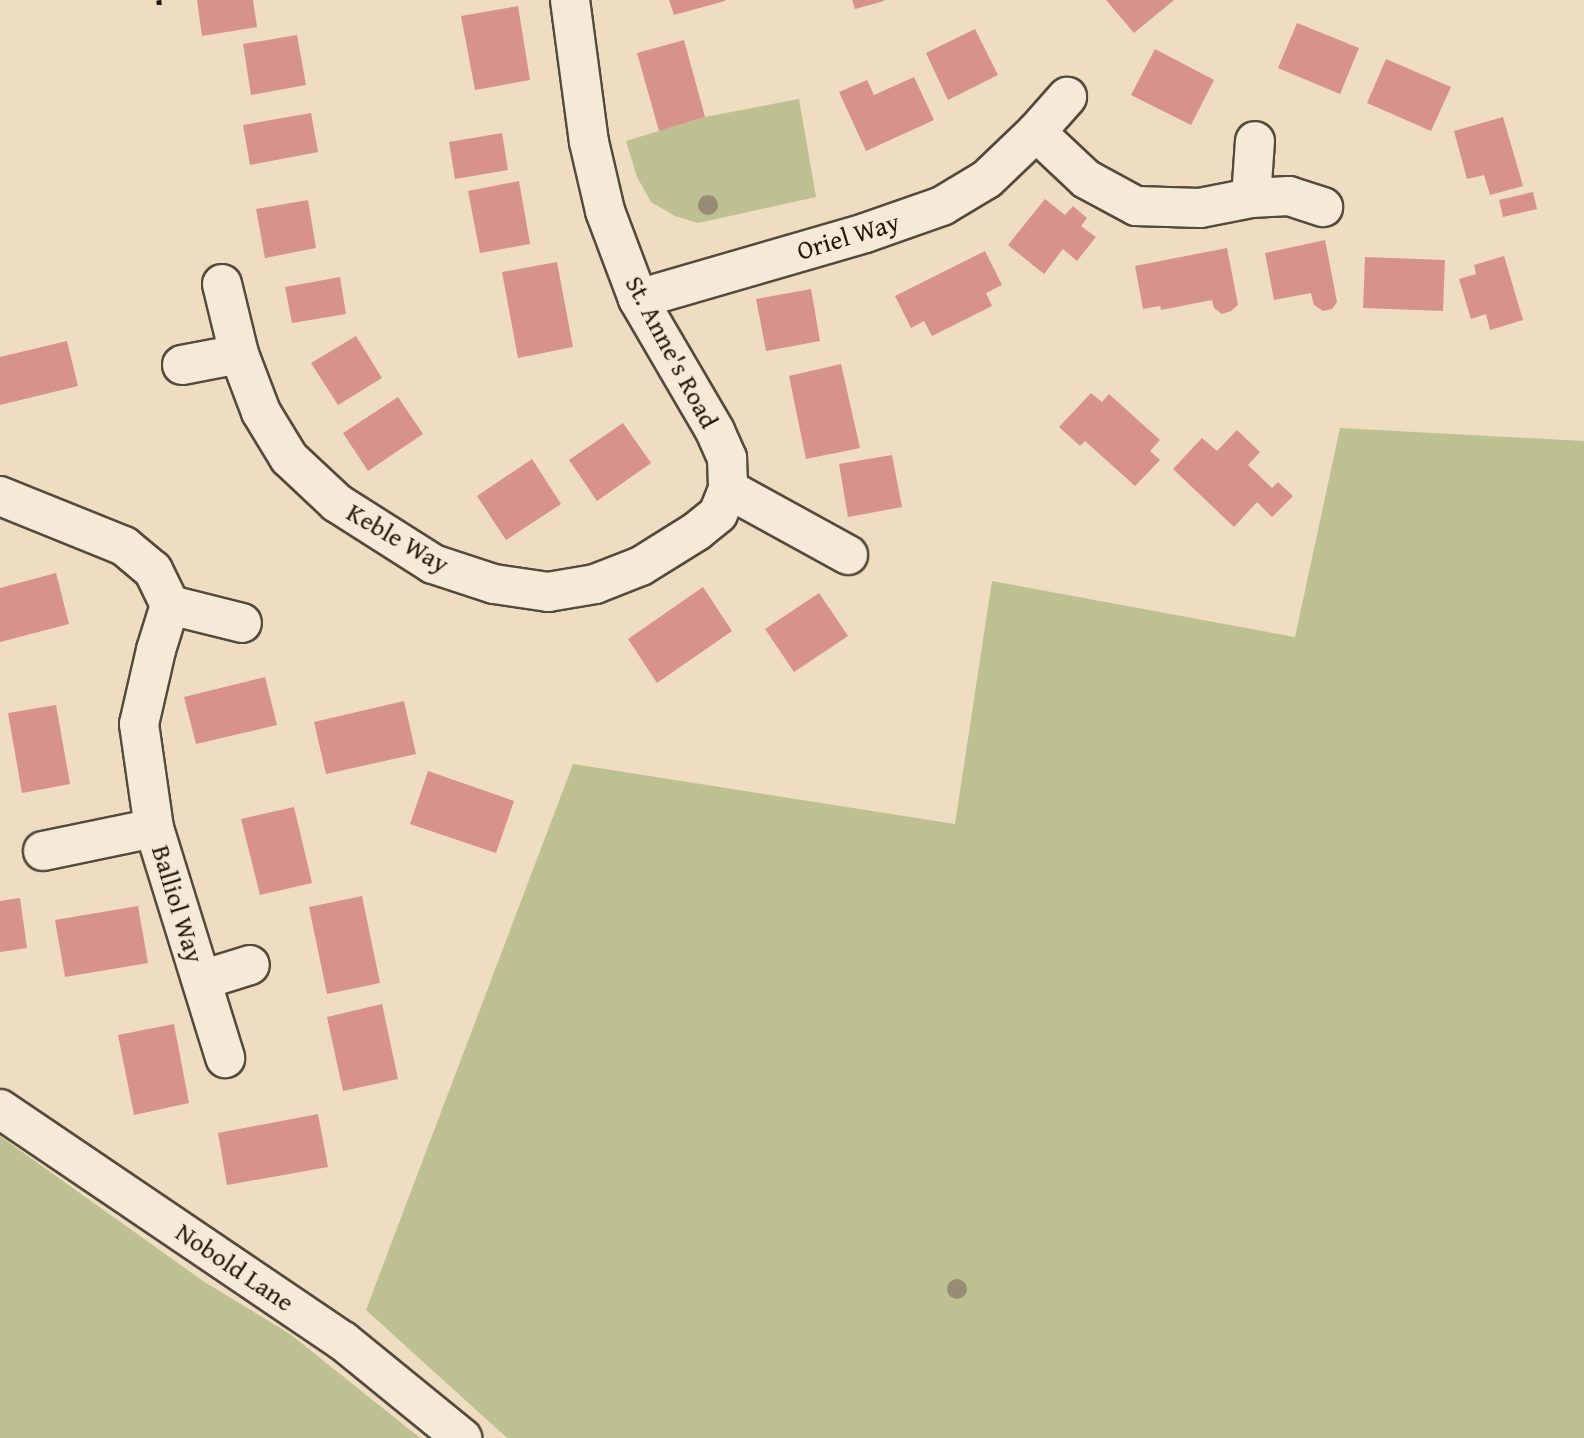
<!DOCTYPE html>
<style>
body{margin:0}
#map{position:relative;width:1584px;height:1438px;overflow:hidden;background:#efddc2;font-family:"Gentium Book Plus",serif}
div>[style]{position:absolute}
.green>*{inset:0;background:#bdc090}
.building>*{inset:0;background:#d79289}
.path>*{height:4.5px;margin-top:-2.25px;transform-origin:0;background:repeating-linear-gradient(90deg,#22190e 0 5px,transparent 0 8.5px)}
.roads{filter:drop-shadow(2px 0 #554a3b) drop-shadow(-2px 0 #554a3b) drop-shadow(0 2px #554a3b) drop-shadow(0 -2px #554a3b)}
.minor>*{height:38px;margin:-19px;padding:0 19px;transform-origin:19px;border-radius:19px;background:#f5e9d7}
.trees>*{width:20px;height:20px;margin:-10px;border-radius:50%;background:#988d74}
span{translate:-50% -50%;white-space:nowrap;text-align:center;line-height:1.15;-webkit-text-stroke:6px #f5e9d7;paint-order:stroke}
.street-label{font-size:26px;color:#22190e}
</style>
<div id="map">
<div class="green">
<div style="clip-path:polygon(799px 99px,816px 197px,698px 223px,675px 216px,651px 202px,637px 177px,626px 141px,705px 117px)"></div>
<div style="clip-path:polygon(1340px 428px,1584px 441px,1584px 1438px,507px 1438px,366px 1310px,573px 764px,955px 824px,992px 581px,1295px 637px)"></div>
<div style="clip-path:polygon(0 1136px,203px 1281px,290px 1334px,420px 1438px,0 1438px)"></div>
</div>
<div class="building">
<div style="clip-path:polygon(197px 0,253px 0,257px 27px,202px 36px)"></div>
<div style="clip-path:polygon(669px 0,725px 0,725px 1px,674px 15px)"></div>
<div style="clip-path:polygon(852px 0,884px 0,884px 1px,855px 9px)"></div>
<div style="clip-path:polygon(1106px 0,1174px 0,1134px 33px)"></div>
<div style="clip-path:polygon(518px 6px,530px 80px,475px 90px,461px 16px)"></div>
<div style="clip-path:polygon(1297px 23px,1359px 48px,1340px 94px,1278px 68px)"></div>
<div style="clip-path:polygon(975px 29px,998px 75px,948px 100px,926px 53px)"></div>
<div style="clip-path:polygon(297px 35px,306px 85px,251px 95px,243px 44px)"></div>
<div style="clip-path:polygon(684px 40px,705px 117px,659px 131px,637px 53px)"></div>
<div style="clip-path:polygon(1155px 49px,1214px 80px,1191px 125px,1131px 95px)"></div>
<div style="clip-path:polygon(1386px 59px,1451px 87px,1431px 131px,1367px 103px)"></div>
<div style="clip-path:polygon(914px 77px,934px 120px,866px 151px,839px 92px,867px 80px,874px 95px)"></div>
<div style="clip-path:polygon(311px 113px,318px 152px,250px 165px,243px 125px)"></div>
<div style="clip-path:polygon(1503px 117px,1523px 186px,1490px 195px,1484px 175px,1467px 179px,1454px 131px)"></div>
<div style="clip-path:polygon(502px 133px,508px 170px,455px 179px,449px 142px)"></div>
<div style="clip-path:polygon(519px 181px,530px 244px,480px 253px,468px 191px)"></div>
<div style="clip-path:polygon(1533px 192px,1537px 209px,1503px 217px,1499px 200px)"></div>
<div style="clip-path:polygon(1045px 199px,1065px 215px,1073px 206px,1087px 218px,1081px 226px,1096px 237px,1077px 261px,1063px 249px,1044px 274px,1008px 245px)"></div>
<div style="clip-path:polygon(308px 200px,316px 248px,265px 258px,256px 209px)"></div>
<div style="clip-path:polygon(1325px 240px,1337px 302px,1332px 309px,1323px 311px,1314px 305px,1311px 293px,1274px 300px,1265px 253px)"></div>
<div style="clip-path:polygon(1227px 248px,1238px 305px,1231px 311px,1222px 314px,1214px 308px,1212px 300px,1161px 310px,1160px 306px,1143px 309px,1135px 266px)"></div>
<div style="clip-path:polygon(985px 251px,1002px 285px,986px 293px,992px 306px,932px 336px,924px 321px,911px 328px,895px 296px)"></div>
<div style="clip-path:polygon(1504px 256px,1523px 320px,1490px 330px,1486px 314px,1471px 319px,1459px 279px,1476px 274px,1474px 265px)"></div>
<div style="clip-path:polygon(1365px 257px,1445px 260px,1443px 311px,1363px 308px)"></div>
<div style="clip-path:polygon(557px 262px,573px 347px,518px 358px,502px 272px)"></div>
<div style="clip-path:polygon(340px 277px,346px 314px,292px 323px,285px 287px)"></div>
<div style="clip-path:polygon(811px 289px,820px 341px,766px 351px,756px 299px)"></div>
<div style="clip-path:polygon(356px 336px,382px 378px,338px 405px,311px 363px)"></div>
<div style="clip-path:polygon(67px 341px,78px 386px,0 405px,0 357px)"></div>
<div style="clip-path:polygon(841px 364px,860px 448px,806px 459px,789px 376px)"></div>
<div style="clip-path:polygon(1091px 393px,1102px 402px,1109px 394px,1160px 440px,1150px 451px,1160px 460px,1135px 486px,1085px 441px,1080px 446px,1059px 427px)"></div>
<div style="clip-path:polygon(398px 397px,423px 434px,368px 471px,343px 433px)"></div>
<div style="clip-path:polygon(623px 423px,651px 463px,597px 501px,569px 460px)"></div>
<div style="clip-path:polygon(1237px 430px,1260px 452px,1248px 465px,1272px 488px,1278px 482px,1293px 496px,1272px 517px,1257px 502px,1234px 527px,1173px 469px,1202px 438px,1217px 451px)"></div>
<div style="clip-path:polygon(892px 455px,902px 507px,848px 517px,839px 464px)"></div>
<div style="clip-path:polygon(532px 459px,561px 504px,506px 540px,477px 496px)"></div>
<div style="clip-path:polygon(56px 573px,69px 624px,0 642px,0 588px)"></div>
<div style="clip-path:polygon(703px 587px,732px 631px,657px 683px,628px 639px)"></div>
<div style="clip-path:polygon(819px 593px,848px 636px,794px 672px,765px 629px)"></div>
<div style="clip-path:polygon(265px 677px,277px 725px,196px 744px,184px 697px)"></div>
<div style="clip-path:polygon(404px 701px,416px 754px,326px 774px,314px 722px)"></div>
<div style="clip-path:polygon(56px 705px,70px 784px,22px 793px,8px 713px)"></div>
<div style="clip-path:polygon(428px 771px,514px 801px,496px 853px,410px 824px)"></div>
<div style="clip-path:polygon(294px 807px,312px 883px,260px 895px,241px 819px)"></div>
<div style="clip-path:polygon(362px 896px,380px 983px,327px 994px,309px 907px)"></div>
<div style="clip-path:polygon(20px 898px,27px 948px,0 952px,0 901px)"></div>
<div style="clip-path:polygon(138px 906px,148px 963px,65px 977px,55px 920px)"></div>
<div style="clip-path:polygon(382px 1004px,398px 1079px,343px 1091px,327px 1017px)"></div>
<div style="clip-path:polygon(174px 1024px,189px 1103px,134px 1115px,118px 1035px)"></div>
<div style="clip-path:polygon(318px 1114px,328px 1167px,227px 1185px,218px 1133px)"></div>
</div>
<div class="path">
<div style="left:159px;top:0;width:8px;rotate:83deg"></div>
</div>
<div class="roads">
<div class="minor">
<div style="left:570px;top:0;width:143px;rotate:82.4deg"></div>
<div style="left:589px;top:142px;width:71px;rotate:76.9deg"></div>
<div style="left:605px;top:211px;width:94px;rotate:69.4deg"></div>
<div style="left:638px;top:299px;width:153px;rotate:59.7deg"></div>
<div style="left:715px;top:431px;width:30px;rotate:66deg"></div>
<div style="left:727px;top:458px;width:31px;rotate:88deg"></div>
<div style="left:728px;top:489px;width:137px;rotate:28.8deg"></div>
<div style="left:1036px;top:132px;width:69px;rotate:43.2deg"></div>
<div style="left:1086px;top:179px;width:57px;rotate:28.4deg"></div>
<div style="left:1136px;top:206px;width:64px;rotate:1.8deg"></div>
<div style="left:1200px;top:208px;width:52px;rotate:-11.1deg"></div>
<div style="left:1251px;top:198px;width:38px;rotate:-3deg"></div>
<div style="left:1289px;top:196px;width:36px;rotate:18deg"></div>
<div style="left:1251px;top:198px;width:57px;rotate:-86deg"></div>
<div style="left:222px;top:284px;width:72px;rotate:76.3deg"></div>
<div style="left:239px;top:354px;width:62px;rotate:69.2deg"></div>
<div style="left:261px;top:412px;width:54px;rotate:58.7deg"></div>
<div style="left:289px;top:458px;width:66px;rotate:43.2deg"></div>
<div style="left:337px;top:503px;width:114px;rotate:32.4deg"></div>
<div style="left:433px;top:564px;width:64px;rotate:18.2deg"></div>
<div style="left:494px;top:584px;width:55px;rotate:8.4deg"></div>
<div style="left:548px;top:592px;width:48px;rotate:-9.7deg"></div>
<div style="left:595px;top:584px;width:49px;rotate:-21.4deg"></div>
<div style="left:641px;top:566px;width:66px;rotate:-32deg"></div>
<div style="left:697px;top:531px;width:27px;rotate:-39deg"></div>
<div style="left:718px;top:514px;width:27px;rotate:-68deg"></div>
<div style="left:638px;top:299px;width:236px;rotate:-16.2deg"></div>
<div style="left:865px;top:233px;width:82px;rotate:-19.3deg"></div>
<div style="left:942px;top:206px;width:52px;rotate:-31deg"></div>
<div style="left:987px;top:179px;width:68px;rotate:-43.8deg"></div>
<div style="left:1036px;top:132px;width:47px;rotate:-48.5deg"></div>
<div style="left:182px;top:365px;width:58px;rotate:-10.9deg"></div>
<div style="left:0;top:496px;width:134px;rotate:22deg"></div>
<div style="left:124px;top:546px;width:38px;rotate:40deg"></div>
<div style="left:153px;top:570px;width:39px;rotate:64deg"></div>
<div style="left:170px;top:605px;width:74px;rotate:14deg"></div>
<div style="left:170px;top:605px;width:47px;rotate:107.3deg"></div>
<div style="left:156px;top:650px;width:76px;rotate:102.9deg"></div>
<div style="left:139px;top:724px;width:105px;rotate:81.8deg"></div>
<div style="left:154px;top:828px;width:241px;rotate:72.8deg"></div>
<div style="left:43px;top:851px;width:113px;rotate:-11.7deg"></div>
<div style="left:202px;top:980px;width:50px;rotate:-17.4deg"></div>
<div style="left:0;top:1109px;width:414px;rotate:34.1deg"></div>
<div style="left:343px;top:1341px;width:154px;rotate:39.2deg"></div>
</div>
</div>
<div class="trees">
<div style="left:708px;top:205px"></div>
<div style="left:957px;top:1289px"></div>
</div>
<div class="street-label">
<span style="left:848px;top:236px;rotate:-17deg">Oriel Way</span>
<span style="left:672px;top:352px;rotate:62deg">St. Anne's Road</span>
<span style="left:398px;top:538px;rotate:30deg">Keble Way</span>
<span style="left:178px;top:904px;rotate:73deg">Balliol Way</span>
<span style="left:235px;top:1267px;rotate:34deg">Nobold Lane</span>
</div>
</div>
